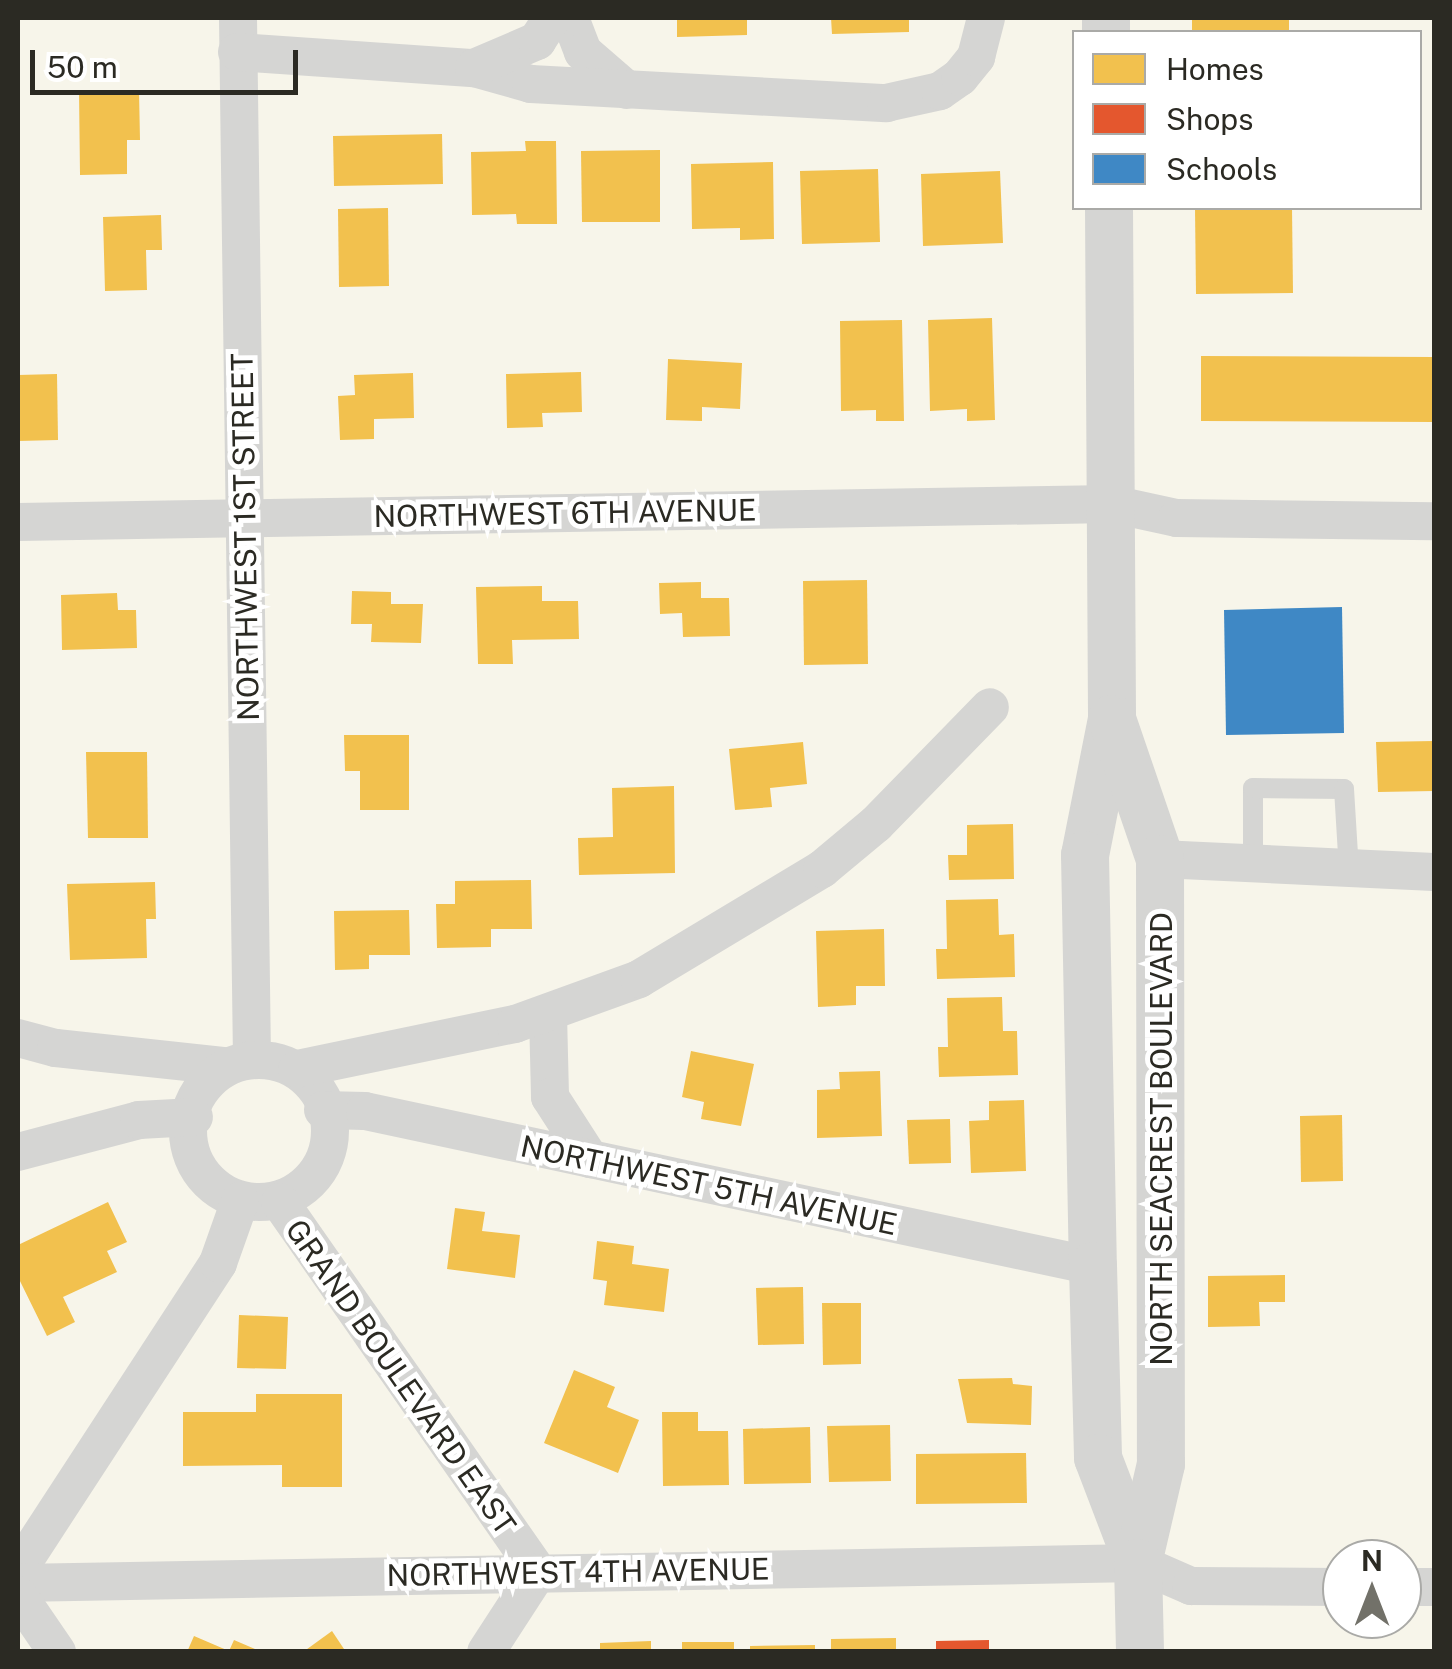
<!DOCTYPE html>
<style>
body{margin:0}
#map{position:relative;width:1452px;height:1669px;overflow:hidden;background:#f7f5ea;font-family:"Public Sans",sans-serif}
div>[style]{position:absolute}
.homes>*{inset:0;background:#f2c14e}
.shops>*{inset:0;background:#e4572e}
.schools>*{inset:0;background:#3f88c5}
.service>*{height:20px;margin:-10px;padding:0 10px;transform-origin:10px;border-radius:10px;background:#d5d5d3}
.minor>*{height:38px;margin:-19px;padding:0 19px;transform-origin:19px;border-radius:19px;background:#d5d5d3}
.minor>.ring{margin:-19px;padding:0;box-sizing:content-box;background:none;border:38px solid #d5d5d3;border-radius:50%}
.tertiary>*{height:48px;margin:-24px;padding:0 24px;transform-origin:24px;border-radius:24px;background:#d5d5d3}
span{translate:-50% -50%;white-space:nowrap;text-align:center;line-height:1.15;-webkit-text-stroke:10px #fff;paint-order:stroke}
.street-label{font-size:30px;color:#2b2a23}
.frame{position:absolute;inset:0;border:20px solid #2b2a23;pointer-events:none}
.legend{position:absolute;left:1072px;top:30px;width:350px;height:180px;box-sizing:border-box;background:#fff;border:2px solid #aaaaa7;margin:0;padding:12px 18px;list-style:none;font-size:30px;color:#2b2a23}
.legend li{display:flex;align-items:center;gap:20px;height:50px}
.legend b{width:50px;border:2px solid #aaaaa7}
.north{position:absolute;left:1322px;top:1539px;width:100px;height:100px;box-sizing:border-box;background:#fff;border:2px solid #aaaaa7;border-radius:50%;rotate:0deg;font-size:28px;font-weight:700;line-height:40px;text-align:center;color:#2b2a23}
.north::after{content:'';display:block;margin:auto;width:35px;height:45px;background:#727169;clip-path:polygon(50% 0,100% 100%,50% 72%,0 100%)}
.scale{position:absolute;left:30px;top:50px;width:268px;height:45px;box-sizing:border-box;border:5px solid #2b2a23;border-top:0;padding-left:12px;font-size:30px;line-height:35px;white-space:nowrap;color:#2b2a23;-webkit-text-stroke:8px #fff;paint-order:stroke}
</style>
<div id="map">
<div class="homes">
<div style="clip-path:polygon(677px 18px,747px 18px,747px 35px,677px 37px)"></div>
<div style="clip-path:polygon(831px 18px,909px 18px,909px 32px,832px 34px)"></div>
<div style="clip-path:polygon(1192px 18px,1289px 18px,1289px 32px,1192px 32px)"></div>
<div style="clip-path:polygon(139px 90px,140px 140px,127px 140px,127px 174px,80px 175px,79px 91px)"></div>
<div style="clip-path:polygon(442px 134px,443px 184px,334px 186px,333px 136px)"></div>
<div style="clip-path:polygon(525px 141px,556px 141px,557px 224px,517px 224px,516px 214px,472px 215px,471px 152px,526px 151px)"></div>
<div style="clip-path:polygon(660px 150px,660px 222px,582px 222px,581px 151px)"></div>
<div style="clip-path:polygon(773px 162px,774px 239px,740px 240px,740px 228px,692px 229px,691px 164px)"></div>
<div style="clip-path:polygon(878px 169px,880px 242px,802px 244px,800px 171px)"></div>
<div style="clip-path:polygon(1000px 171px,1003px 243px,923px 246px,921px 174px)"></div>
<div style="clip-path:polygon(388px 208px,389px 286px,339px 287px,338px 209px)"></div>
<div style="clip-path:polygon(1195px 208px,1292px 208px,1293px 293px,1196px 294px)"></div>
<div style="clip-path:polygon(161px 215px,162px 250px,146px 250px,147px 290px,105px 291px,103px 217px)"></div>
<div style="clip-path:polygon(992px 318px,995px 420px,967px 421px,967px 409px,930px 411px,928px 320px)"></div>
<div style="clip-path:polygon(902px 320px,904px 421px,876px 421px,876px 410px,841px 411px,840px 321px)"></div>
<div style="clip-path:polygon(1201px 356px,1434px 357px,1434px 422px,1201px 421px)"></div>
<div style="clip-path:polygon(668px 359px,742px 363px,740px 409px,702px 407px,702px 421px,666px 420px)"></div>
<div style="clip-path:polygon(581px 372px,582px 412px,542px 413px,543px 427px,507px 428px,506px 374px)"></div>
<div style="clip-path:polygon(413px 373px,414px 418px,374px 419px,374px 439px,340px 440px,338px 396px,355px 395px,354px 375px)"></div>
<div style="clip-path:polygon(57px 374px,58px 440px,18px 441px,18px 375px)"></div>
<div style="clip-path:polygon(867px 580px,868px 664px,804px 665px,803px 581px)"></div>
<div style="clip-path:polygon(701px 582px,701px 598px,729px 598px,730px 636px,683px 637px,682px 613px,660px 614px,659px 583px)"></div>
<div style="clip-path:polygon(542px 586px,542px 601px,578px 601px,579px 639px,512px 640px,513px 664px,478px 664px,476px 587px)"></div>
<div style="clip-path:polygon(352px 591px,391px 592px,391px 604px,423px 604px,421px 643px,371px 642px,372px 624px,351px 624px)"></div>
<div style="clip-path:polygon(117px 593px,118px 610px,136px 610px,137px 648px,62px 650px,61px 595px)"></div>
<div style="clip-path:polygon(344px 735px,409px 735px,409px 810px,360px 810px,360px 771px,345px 771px)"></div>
<div style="clip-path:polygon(1434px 741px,1434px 791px,1378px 792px,1376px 742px)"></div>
<div style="clip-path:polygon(803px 742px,807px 784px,770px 788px,772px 807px,735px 810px,729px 749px)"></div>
<div style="clip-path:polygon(86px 752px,147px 752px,148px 838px,88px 838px)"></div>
<div style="clip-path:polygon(674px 786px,675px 873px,579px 875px,578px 838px,613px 837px,612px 788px)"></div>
<div style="clip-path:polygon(1013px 824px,1014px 879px,949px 880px,948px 855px,967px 855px,967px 825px)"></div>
<div style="clip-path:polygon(531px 880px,532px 929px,491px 929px,491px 947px,437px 948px,436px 904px,455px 904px,455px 881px)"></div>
<div style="clip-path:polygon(155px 882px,156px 919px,146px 919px,147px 958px,70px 960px,67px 884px)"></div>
<div style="clip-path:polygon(998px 899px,999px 935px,1014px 934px,1015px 977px,937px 979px,936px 949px,947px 949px,946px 900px)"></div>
<div style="clip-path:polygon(409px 910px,410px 955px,369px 955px,369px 969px,335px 970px,334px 911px)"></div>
<div style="clip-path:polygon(884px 929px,885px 986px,856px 986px,856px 1005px,818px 1007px,816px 931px)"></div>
<div style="clip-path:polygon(1002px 997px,1003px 1031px,1017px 1031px,1018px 1075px,939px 1077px,938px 1047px,948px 1047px,947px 998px)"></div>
<div style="clip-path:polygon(691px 1051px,754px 1064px,741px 1126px,701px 1119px,704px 1102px,682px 1097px)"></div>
<div style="clip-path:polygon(880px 1071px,882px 1136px,817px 1138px,817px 1090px,840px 1089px,839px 1072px)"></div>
<div style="clip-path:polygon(1024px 1100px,1026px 1171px,971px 1173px,969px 1121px,989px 1120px,989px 1101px)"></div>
<div style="clip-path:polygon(1342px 1115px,1343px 1181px,1301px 1182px,1300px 1116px)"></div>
<div style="clip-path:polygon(950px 1119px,951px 1163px,909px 1164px,907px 1120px)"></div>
<div style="clip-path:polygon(108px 1202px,127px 1242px,107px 1251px,117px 1272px,63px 1297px,75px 1322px,47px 1336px,18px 1277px,18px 1245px)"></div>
<div style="clip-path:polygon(455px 1208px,485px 1212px,482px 1231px,520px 1235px,515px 1278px,447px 1269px)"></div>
<div style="clip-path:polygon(597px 1241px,634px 1246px,632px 1264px,669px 1269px,664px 1312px,604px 1305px,607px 1281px,593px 1279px)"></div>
<div style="clip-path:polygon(1285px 1275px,1285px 1302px,1259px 1302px,1260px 1326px,1208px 1327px,1208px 1276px)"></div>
<div style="clip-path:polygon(803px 1287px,804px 1344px,758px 1345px,756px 1288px)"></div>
<div style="clip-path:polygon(822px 1303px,861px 1303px,861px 1364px,823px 1365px)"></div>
<div style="clip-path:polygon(239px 1315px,288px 1317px,286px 1369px,237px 1368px)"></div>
<div style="clip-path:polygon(574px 1370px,615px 1387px,607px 1407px,639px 1420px,618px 1473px,544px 1443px)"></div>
<div style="clip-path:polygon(1012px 1378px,1013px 1384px,1032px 1386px,1031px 1425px,967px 1423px,958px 1379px)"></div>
<div style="clip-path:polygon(256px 1394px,342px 1394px,342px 1487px,282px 1487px,282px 1465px,183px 1466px,183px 1412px,256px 1412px)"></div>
<div style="clip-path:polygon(662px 1412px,698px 1412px,698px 1431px,728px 1431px,729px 1485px,663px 1486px)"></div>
<div style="clip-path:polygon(890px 1425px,891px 1481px,829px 1482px,827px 1426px)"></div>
<div style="clip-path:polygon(810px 1427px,811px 1483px,744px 1484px,743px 1429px)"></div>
<div style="clip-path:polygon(1026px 1453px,1027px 1503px,916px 1504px,916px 1454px)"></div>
<div style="clip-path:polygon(332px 1631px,346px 1652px,303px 1652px)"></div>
<div style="clip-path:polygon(194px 1636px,229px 1651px,234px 1640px,255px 1649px,254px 1652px,187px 1652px)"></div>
<div style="clip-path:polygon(896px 1638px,896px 1652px,831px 1652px,831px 1639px)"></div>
<div style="clip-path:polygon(651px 1641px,651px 1652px,600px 1652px,600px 1643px)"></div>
<div style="clip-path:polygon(682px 1642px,734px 1642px,734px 1652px,682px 1652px)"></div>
<div style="clip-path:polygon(815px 1645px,815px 1652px,750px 1652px,750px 1646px)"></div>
</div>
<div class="shops">
<div style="clip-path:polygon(989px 1640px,989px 1652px,936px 1652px,936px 1641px)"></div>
</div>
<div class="schools">
<div style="clip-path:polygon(1342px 607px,1344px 733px,1226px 735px,1224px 610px)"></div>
</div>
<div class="service">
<div style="left:1253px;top:864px;width:76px;rotate:-90deg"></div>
<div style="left:1253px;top:788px;width:91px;rotate:0.6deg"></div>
<div style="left:1344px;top:789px;width:81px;rotate:86.5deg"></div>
</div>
<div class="minor">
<div style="left:238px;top:18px;width:1037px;rotate:89.23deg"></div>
<div style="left:570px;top:18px;width:36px;rotate:69deg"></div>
<div style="left:583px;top:52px;width:58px;rotate:40.8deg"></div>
<div style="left:237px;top:52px;width:238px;rotate:3.9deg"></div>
<div style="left:474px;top:68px;width:59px;rotate:15.7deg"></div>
<div style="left:531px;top:84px;width:356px;rotate:3.1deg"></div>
<div style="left:886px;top:103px;width:55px;rotate:-12.5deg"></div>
<div style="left:940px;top:91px;width:24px;rotate:-35deg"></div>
<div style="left:960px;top:77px;width:26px;rotate:-51deg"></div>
<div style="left:976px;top:57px;width:40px;rotate:-75.6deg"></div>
<div style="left:474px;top:68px;width:69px;rotate:-23.2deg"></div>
<div style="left:537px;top:41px;width:27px;rotate:-57deg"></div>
<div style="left:18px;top:522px;width:1094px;rotate:-0.94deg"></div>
<div style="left:1112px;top:504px;width:66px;rotate:12.2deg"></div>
<div style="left:1177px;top:518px;width:257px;rotate:0.7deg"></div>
<div style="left:1160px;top:859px;width:274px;rotate:2.7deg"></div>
<div style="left:548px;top:1014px;width:83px;rotate:88.6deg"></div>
<div style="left:550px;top:1097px;width:74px;rotate:57.2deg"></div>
<div style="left:18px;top:1038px;width:39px;rotate:15deg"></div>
<div style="left:56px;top:1048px;width:170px;rotate:6.1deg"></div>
<div class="ring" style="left:188px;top:1060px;width:104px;height:104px"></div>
<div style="left:297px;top:1069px;width:223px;rotate:-11.7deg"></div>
<div style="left:515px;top:1024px;width:132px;rotate:-19.9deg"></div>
<div style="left:639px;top:979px;width:214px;rotate:-31deg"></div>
<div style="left:822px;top:869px;width:70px;rotate:-39.8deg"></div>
<div style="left:876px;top:824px;width:163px;rotate:-45.7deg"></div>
<div style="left:323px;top:1110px;width:42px;rotate:1.4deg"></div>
<div style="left:365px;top:1111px;width:744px;rotate:12.02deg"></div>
<div style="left:18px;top:1152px;width:125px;rotate:-14.8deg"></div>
<div style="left:139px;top:1120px;width:55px;rotate:-3.1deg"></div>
<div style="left:280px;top:1202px;width:451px;rotate:55.1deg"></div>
<div style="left:538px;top:1572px;width:95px;rotate:123deg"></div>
<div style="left:18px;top:1570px;width:366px;rotate:-56.9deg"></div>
<div style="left:218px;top:1263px;width:66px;rotate:-70.5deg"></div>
<div style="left:18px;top:1583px;width:1120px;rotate:-1.02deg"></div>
<div style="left:1138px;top:1563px;width:58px;rotate:23.5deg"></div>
<div style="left:1191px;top:1586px;width:151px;rotate:0.4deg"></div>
<div style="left:1402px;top:1587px;width:32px"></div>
<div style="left:18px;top:1595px;width:69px;rotate:55.6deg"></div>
</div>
<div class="tertiary">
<div style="left:1106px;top:18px;width:14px;rotate:90deg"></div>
<div style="left:1109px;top:208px;width:511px;rotate:89.66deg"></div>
<div style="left:1112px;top:719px;width:139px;rotate:101.2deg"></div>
<div style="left:1085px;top:855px;width:411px;rotate:88.9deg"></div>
<div style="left:1093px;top:1266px;width:192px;rotate:88.5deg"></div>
<div style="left:1098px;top:1458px;width:112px;rotate:69.1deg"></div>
<div style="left:1113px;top:722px;width:145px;rotate:71.1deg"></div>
<div style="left:1160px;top:859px;width:605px;rotate:89.91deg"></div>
<div style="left:1161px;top:1464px;width:102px;rotate:103.1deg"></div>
<div style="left:1138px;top:1563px;width:89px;rotate:88.7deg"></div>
</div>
<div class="street-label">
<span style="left:565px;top:513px;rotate:-1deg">NORTHWEST 6TH AVENUE</span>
<span style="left:245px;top:537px;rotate:-91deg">NORTHWEST 1ST STREET</span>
<span style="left:1161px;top:1139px;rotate:-90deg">NORTH SEACREST BOULEVARD</span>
<span style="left:709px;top:1185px;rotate:12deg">NORTHWEST 5TH AVENUE</span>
<span style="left:401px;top:1377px;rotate:55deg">GRAND BOULEVARD EAST</span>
<span style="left:578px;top:1572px;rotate:-1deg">NORTHWEST 4TH AVENUE</span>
</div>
<div class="frame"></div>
<ul class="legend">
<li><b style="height:28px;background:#f2c14e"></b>Homes</li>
<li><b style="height:28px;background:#e4572e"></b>Shops</li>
<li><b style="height:28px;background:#3f88c5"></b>Schools</li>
</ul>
<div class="north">N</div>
<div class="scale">50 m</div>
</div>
